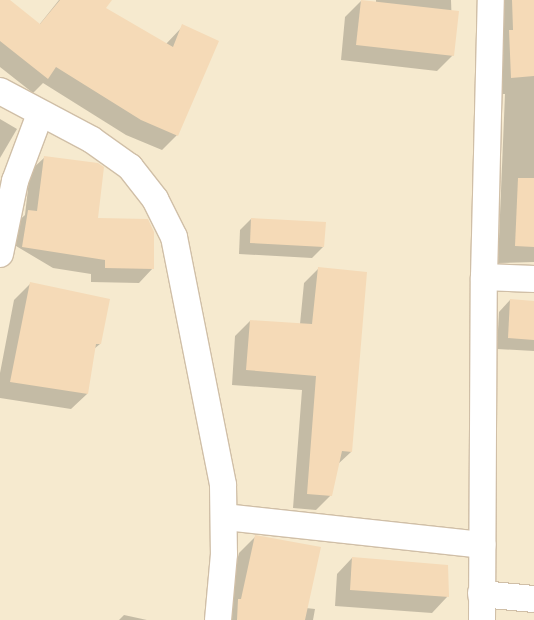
<!DOCTYPE html>
<style>
body{margin:0}
#map{position:relative;width:534px;height:620px;overflow:hidden;background:#fef7e1;font-family:"Open Sans",sans-serif}
div>[style]{position:absolute}
.residential>*{inset:0;background:#f6eacf}
.shadow>*{inset:0;background:#0003}
.building>*{inset:0;background:#f5dab7}
.roads{filter:drop-shadow(1px 0 #d0bfa7) drop-shadow(-1px 0 #d0bfa7) drop-shadow(0 1px #d0bfa7) drop-shadow(0 -1px #d0bfa7)}
.minor>*{height:26px;margin:-13px;padding:0 13px;transform-origin:13px;border-radius:13px;background:#fff}
span{translate:-50% -50%;white-space:nowrap;text-align:center;line-height:1.15;-webkit-text-stroke:4px #fffae9;paint-order:stroke}
</style>
<div id="map">
<div class="residential">
<div style="clip-path:polygon(0 0,534px 0,534px 620px,0 620px)"></div>
</div>
<div class="shadow">
<div style="clip-path:polygon(0 0,9px 0,39px 25px,59px 0,110px 0,104px 8px,166px 44px,183px 26px,177px 135px,162px 150px,126px 135px,43px 83px,33px 93px,0 67px)"></div>
<div style="clip-path:polygon(376px 0,451px 0,453px 55px,437px 71px,341px 60px,345px 17px,361px 1px,376px 3px)"></div>
<div style="clip-path:polygon(494px 0,534px 0,534px 262px,498px 263px,505px 94px,494px 94px)"></div>
<div style="clip-path:polygon(0 119px,17px 129px,0 158px)"></div>
<div style="clip-path:polygon(45px 157px,96px 220px,153px 268px,139px 283px,91px 282px,91px 274px,53px 268px,11px 243px,14px 225px,25px 215px,30px 171px)"></div>
<div style="clip-path:polygon(251px 219px,323px 247px,312px 258px,239px 254px,240px 230px)"></div>
<div style="clip-path:polygon(318px 269px,351px 452px,337px 465px,331px 495px,316px 510px,293px 508px,302px 390px,232px 385px,235px 336px,250px 321px,300px 324px,304px 283px)"></div>
<div style="clip-path:polygon(30px 284px,100px 344px,94px 349px,87px 394px,71px 409px,0 398px,0 373px,14px 300px)"></div>
<div style="clip-path:polygon(510px 300px,534px 302px,534px 351px,497px 349px,499px 312px)"></div>
<div style="clip-path:polygon(255px 537px,306px 608px,315px 609px,313px 620px,222px 620px,239px 553px)"></div>
<div style="clip-path:polygon(352px 558px,447px 566px,447px 597px,432px 613px,335px 606px,337px 574px)"></div>
<div style="clip-path:polygon(124px 615px,147px 620px,119px 620px)"></div>
</div>
<div class="building">
<div style="clip-path:polygon(0 0,10px 0,40px 24px,60px 0,112px 0,106px 8px,173px 47px,182px 24px,219px 41px,178px 136px,141px 120px,56px 67px,48px 79px,0 41px)"></div>
<div style="clip-path:polygon(361px 0,459px 11px,454px 56px,356px 45px)"></div>
<div style="clip-path:polygon(512px 0,534px 0,534px 76px,511px 78px,509px 30px,513px 30px)"></div>
<div style="clip-path:polygon(44px 156px,98px 163px,104px 167px,98px 218px,148px 219px,154px 232px,154px 269px,105px 268px,105px 260px,22px 247px,28px 210px,37px 211px)"></div>
<div style="clip-path:polygon(518px 178px,534px 178px,534px 247px,515px 246px)"></div>
<div style="clip-path:polygon(251px 218px,326px 222px,324px 247px,250px 243px)"></div>
<div style="clip-path:polygon(318px 267px,367px 272px,352px 452px,342px 451px,332px 496px,307px 494px,316px 376px,246px 370px,250px 320px,312px 324px)"></div>
<div style="clip-path:polygon(30px 282px,110px 299px,101px 344px,96px 344px,88px 394px,10px 382px)"></div>
<div style="clip-path:polygon(510px 299px,534px 301px,534px 340px,508px 338px)"></div>
<div style="clip-path:polygon(255px 535px,321px 547px,305px 620px,237px 620px,238px 599px,241px 599px)"></div>
<div style="clip-path:polygon(352px 557px,448px 565px,449px 597px,350px 590px)"></div>
</div>
<div class="roads">
<div class="minor">
<div style="left:0;top:91px;width:104px;rotate:28deg"></div>
<div style="left:92px;top:140px;width:47px;rotate:35.4deg"></div>
<div style="left:130px;top:167px;width:41px;rotate:52deg"></div>
<div style="left:155px;top:199px;width:42px;rotate:63.4deg"></div>
<div style="left:174px;top:237px;width:253px;rotate:78.8deg"></div>
<div style="left:223px;top:485px;width:69px;rotate:89.2deg"></div>
<div style="left:224px;top:554px;width:66px;rotate:95.2deg"></div>
<div style="left:0;top:254px;width:75px;rotate:-78.4deg"></div>
<div style="left:15px;top:181px;width:72px;rotate:-69.5deg"></div>
<div style="left:484px;top:277px;width:50px;rotate:2.3deg"></div>
<div style="left:225px;top:517px;width:259px;rotate:6.2deg"></div>
<div style="left:481px;top:594px;width:53px;rotate:5.4deg"></div>
<div style="left:482px;top:620px;width:343px;rotate:-89.7deg"></div>
<div style="left:484px;top:277px;width:277px;rotate:-88.6deg"></div>
</div>
</div>
</div>
